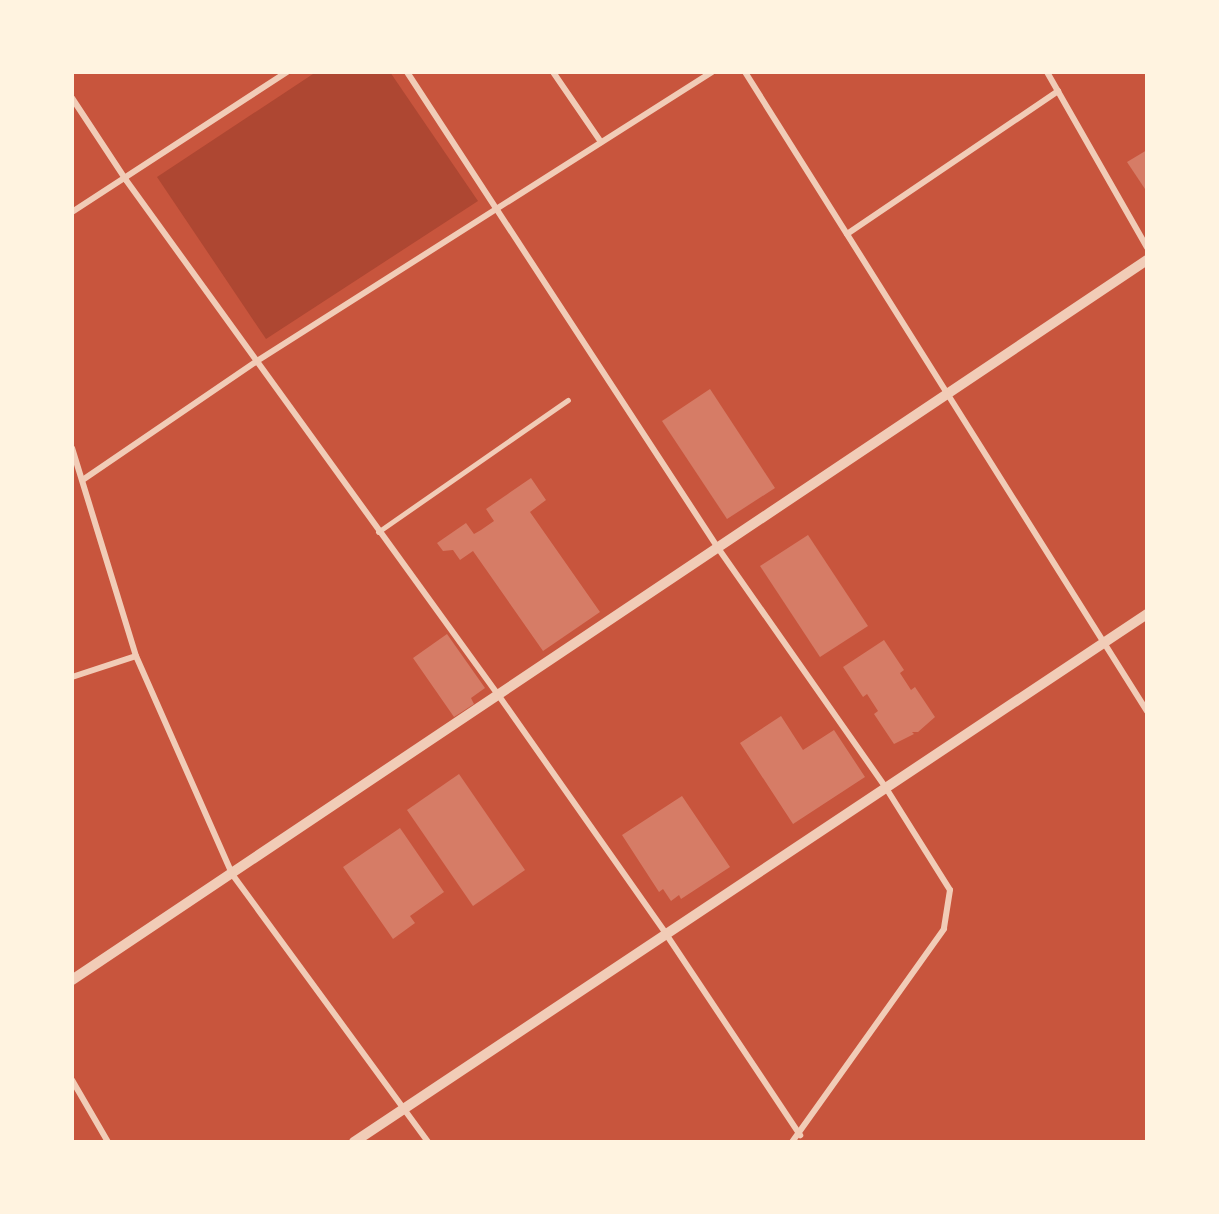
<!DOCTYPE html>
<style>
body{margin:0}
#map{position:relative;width:1219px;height:1214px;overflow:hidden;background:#c8553d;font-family:"DM Sans",sans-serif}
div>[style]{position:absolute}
.green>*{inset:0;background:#ae4732}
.building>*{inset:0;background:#d67c66}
.service>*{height:4.5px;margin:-2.25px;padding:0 2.25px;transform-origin:2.25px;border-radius:2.25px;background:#f1ccb7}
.minor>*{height:6px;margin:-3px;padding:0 3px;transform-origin:3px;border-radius:3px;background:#f1ccb7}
.tertiary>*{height:10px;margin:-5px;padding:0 5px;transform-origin:5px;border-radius:5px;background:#f1ccb7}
span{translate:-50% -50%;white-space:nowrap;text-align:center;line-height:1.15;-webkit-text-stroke:6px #fff3e0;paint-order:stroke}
.frame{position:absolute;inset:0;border:74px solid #fff3e0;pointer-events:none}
</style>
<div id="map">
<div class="green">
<div style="clip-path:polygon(316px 72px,390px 72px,478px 201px,266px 339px,157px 177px)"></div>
</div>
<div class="building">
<div style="clip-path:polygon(1147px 150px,1147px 192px,1127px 162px)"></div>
<div style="clip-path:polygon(710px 389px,775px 488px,727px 519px,662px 421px)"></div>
<div style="clip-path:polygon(531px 478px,546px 500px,530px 512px,600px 612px,543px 651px,473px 551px,460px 560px,453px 550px,443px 551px,437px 543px,466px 523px,474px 534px,481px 530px,494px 521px,486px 509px)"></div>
<div style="clip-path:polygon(808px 535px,868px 626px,820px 657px,760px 566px)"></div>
<div style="clip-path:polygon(447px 634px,485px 688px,471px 698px,474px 704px,454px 717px,413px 658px)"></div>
<div style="clip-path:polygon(884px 640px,904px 670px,900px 673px,911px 690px,915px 687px,935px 717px,918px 732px,912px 732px,914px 734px,894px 744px,874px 714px,878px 711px,867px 694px,863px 697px,843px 667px)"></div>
<div style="clip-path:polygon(781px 716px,803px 750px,834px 730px,865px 777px,793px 824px,740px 743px)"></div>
<div style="clip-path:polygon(459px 774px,525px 870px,473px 906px,407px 810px)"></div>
<div style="clip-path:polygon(682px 796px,730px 867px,681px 899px,679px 895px,671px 901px,663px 889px,659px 892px,622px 835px)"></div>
<div style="clip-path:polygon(400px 828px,444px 892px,410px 916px,415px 923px,393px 939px,343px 867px)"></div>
</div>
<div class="service">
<div style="left:378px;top:532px;width:231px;rotate:-34.8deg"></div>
</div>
<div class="minor">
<div style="left:407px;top:72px;width:569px;rotate:56.84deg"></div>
<div style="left:718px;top:548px;width:293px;rotate:55deg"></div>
<div style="left:886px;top:788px;width:120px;rotate:57.9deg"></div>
<div style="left:950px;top:890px;width:39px;rotate:99deg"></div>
<div style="left:944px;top:929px;width:262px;rotate:125.5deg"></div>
<div style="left:553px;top:72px;width:85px;rotate:55.6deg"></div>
<div style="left:745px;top:72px;width:755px;rotate:57.83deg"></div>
<div style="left:1047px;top:72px;width:202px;rotate:60.3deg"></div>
<div style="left:72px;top:98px;width:98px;rotate:56.6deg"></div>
<div style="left:126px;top:180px;width:637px;rotate:54.14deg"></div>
<div style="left:499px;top:696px;width:291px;rotate:54.9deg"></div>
<div style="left:666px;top:934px;width:242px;rotate:56.3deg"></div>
<div style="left:72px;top:212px;width:257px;rotate:-33.1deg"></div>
<div style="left:847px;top:234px;width:255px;rotate:-34.1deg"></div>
<div style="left:72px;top:448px;width:218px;rotate:72.9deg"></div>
<div style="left:136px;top:656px;width:238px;rotate:66.2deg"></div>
<div style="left:232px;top:874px;width:332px;rotate:53.8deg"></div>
<div style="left:84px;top:479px;width:209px;rotate:-34.3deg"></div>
<div style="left:257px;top:361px;width:539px;rotate:-32.42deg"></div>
<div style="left:72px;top:677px;width:67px;rotate:-18.2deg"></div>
<div style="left:72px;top:1080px;width:72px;rotate:59.9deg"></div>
</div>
<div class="tertiary">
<div style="left:72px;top:980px;width:1294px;rotate:-33.81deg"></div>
<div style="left:354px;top:1142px;width:953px;rotate:-33.66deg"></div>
</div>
<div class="frame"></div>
</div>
